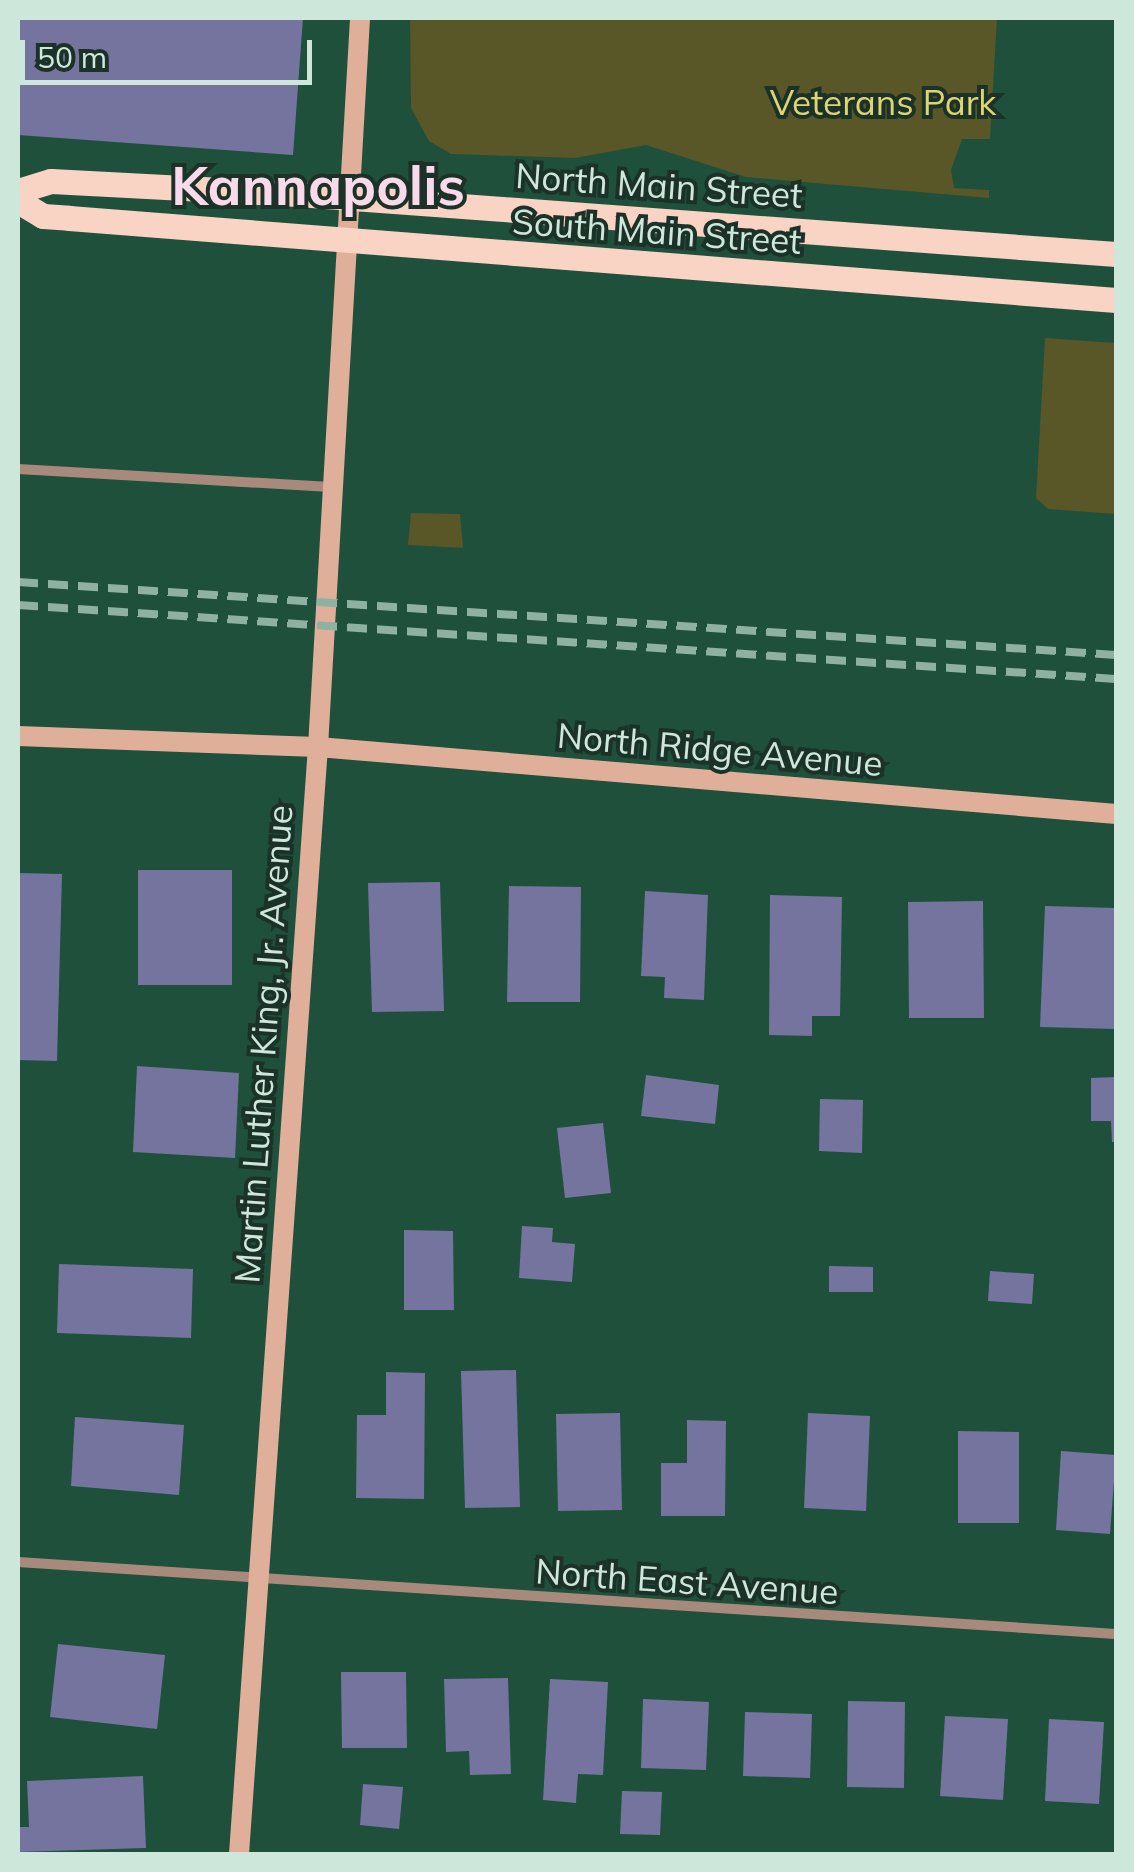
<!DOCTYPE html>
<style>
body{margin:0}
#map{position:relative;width:1134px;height:1872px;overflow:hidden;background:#1e503c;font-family:Mulish,sans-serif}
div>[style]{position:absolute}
.green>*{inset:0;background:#595628}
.building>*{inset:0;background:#74749e}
.street>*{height:10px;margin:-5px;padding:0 5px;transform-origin:5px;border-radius:5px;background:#a88a7c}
.secondary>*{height:20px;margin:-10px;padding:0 10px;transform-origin:10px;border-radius:10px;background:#e0af9a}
.primary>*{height:25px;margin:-12.5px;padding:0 12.5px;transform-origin:12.5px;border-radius:12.5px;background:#f9d3c3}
.rail>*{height:8px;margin-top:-4px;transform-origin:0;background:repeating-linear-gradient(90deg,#8eb1a1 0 20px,transparent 0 30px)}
span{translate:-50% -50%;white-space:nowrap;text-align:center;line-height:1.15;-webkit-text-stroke:8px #1c3127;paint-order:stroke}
.park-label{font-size:35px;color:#ddd56f}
.street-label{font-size:35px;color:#cde7da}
.town-label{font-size:55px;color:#f9daea;font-weight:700}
.frame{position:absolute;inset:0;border:20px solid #cde7da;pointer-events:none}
.scale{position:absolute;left:20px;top:40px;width:292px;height:45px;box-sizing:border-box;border:5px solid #cde7da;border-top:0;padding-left:12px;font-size:30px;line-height:35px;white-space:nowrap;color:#cde7da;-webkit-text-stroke:8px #1c3127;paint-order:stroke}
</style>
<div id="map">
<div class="green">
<div style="clip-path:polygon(410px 18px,997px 18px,990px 139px,962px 139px,951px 170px,954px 188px,989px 190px,989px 198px,746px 177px,646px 145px,575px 158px,451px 154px,429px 141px,411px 108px)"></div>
<div style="clip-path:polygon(1045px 338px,1116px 343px,1116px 514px,1048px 509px,1036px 498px)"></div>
<div style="clip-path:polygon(411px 513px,460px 514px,463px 548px,408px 545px)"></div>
</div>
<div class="building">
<div style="clip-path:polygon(18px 18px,303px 18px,293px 155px,18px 135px)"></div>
<div style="clip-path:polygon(138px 870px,232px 870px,232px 985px,138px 985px)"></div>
<div style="clip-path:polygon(18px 873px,62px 874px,57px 1061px,18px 1060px)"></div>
<div style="clip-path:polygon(440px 882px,444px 1011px,372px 1012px,368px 883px)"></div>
<div style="clip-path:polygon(509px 886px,581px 887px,580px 1002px,507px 1002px)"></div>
<div style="clip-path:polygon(645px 891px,708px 895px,704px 1000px,664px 998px,665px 977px,641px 976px)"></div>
<div style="clip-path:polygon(770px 895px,842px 897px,840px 1016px,812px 1016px,812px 1036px,769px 1035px)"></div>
<div style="clip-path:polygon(983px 901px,984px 1018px,909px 1018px,908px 902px)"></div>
<div style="clip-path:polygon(1045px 906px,1116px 908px,1116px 1029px,1040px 1027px)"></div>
<div style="clip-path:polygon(137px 1066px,239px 1073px,235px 1158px,133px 1152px)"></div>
<div style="clip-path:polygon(646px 1075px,719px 1085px,715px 1124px,641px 1116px)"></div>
<div style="clip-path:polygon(1116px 1077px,1116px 1142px,1112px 1142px,1111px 1121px,1091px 1121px,1091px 1078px)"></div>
<div style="clip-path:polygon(820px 1099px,863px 1100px,862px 1153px,819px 1151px)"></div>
<div style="clip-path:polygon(603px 1123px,611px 1193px,565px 1198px,557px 1128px)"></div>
<div style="clip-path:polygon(522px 1226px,553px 1228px,552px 1242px,575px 1244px,572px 1282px,519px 1278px)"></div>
<div style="clip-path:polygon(404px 1230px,453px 1231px,454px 1310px,404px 1310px)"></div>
<div style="clip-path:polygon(59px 1264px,193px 1269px,191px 1338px,57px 1333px)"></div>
<div style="clip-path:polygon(829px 1266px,873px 1267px,873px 1292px,829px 1292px)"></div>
<div style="clip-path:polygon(990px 1271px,1034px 1274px,1032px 1304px,988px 1301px)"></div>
<div style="clip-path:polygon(516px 1370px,520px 1507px,465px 1508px,461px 1371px)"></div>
<div style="clip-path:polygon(386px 1372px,425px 1373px,424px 1499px,356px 1498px,357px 1415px,386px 1415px)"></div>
<div style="clip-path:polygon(620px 1413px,622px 1510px,558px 1511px,556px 1414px)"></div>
<div style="clip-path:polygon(808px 1413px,870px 1416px,866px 1511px,804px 1508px)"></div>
<div style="clip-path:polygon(75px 1417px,184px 1425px,179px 1495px,71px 1486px)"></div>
<div style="clip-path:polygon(687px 1420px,726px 1421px,725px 1516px,661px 1516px,661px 1463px,687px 1463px)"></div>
<div style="clip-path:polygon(958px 1431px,1019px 1432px,1019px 1523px,958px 1523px)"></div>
<div style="clip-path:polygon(1061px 1451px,1116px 1455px,1110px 1534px,1056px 1530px)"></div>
<div style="clip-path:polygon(58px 1644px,165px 1655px,157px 1729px,50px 1717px)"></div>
<div style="clip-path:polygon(341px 1672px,406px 1672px,407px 1748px,342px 1748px)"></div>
<div style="clip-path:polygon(508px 1678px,511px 1774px,470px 1775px,469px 1751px,446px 1752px,444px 1679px)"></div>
<div style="clip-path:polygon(550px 1679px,608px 1682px,603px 1775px,578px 1774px,576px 1803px,543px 1800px)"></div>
<div style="clip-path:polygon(643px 1699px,709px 1702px,706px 1770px,641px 1768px)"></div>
<div style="clip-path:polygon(848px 1701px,905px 1702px,904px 1788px,847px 1787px)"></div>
<div style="clip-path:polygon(745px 1712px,812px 1714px,810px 1778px,743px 1776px)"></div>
<div style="clip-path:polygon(945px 1716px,1008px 1719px,1003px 1800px,940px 1796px)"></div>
<div style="clip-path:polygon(1049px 1719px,1104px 1722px,1099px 1804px,1045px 1801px)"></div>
<div style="clip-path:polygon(143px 1776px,146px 1848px,18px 1852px,18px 1827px,29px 1827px,27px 1781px)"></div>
<div style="clip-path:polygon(363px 1784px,403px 1787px,399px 1829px,360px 1825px)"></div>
<div style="clip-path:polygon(622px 1791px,662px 1792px,660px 1835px,620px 1834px)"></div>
</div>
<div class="street">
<div style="left:18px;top:469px;width:313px;rotate:3.3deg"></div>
<div style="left:18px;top:1562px;width:1100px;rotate:3.75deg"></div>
</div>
<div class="secondary">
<div style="left:18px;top:736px;width:300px;rotate:2.1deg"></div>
<div style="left:318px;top:747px;width:801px;rotate:4.8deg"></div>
<div style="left:239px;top:1854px;width:1110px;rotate:-85.92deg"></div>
<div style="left:318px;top:747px;width:730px;rotate:-86.7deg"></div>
</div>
<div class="primary">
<div style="left:18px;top:191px;width:34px;rotate:-17deg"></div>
<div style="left:51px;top:181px;width:247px;rotate:3deg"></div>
<div style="left:298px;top:194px;width:820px;rotate:4.2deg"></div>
<div style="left:18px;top:201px;width:29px;rotate:31deg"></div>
<div style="left:43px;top:216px;width:26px;rotate:4deg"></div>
<div style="left:69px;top:218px;width:1050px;rotate:4.48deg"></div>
</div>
<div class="rail">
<div style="left:18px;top:582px;width:1100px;rotate:3.8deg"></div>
<div style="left:18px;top:605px;width:1100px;rotate:3.86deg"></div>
</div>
<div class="park-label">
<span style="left:883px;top:102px">Veterans Park</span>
</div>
<div class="street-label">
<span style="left:659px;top:185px;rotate:4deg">North Main Street</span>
<span style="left:657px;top:231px;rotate:4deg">South Main Street</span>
<span style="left:720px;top:749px;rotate:5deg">North Ridge Avenue</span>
<span style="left:263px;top:1044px;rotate:-86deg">Martin Luther King, Jr. Avenue</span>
<span style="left:687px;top:1581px;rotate:4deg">North East Avenue</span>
</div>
<div class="town-label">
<span style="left:318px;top:185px">Kannapolis</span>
</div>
<div class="frame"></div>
<div class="scale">50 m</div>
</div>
